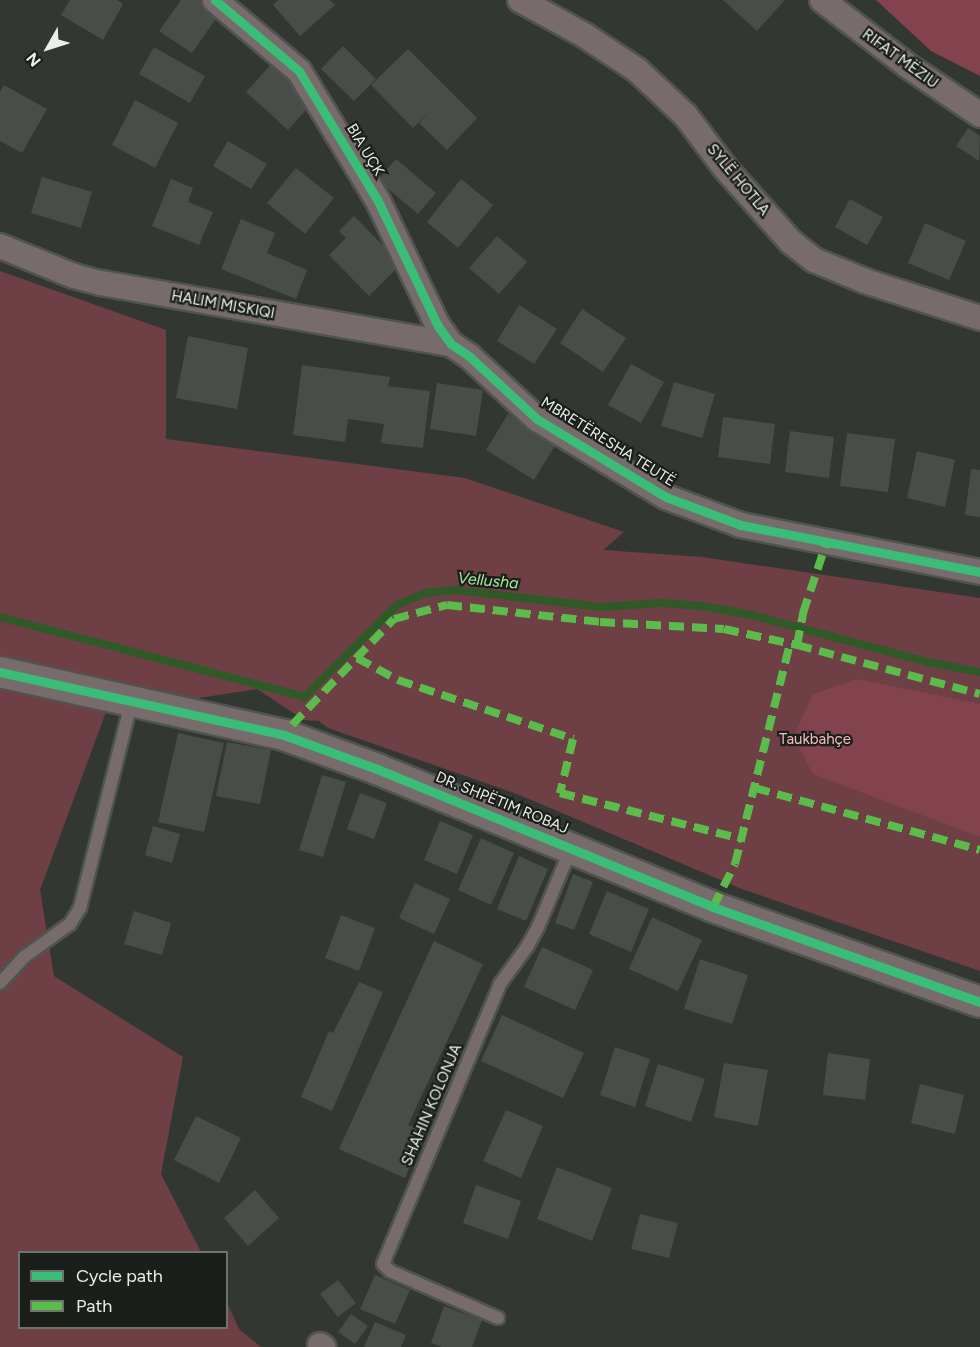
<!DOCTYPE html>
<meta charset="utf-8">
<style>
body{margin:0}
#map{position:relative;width:980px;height:1347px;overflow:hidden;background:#323731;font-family:Figtree,sans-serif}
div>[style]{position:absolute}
.green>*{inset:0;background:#6f3f46}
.forest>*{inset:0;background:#82434e}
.stream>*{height:8px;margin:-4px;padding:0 4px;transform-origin:4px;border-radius:4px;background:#2f5a28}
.building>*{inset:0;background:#494d49}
.roads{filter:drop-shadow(2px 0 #50544f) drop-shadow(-2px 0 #50544f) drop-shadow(0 2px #50544f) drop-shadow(0 -2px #50544f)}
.service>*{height:12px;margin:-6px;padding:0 6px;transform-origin:6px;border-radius:6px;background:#786b6b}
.minor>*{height:24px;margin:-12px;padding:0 12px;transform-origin:12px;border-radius:12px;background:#786b6b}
.tertiary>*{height:30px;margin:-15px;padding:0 15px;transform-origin:15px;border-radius:15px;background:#786b6b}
.quiet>*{height:8px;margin-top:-4px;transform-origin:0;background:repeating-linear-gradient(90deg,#5cbc4b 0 15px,transparent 0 23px)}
.cycleway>*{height:9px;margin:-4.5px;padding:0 4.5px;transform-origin:4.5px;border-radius:4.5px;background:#3abd76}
span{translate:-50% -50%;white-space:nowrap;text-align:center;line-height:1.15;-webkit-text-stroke:4.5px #1b1f1b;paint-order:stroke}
.street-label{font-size:15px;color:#eaf0e9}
.park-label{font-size:15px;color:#fcbac2}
.water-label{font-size:16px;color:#a6eb9a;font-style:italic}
.legend{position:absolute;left:18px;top:1251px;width:210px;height:78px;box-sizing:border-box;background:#1b1f1b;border:2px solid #6e736d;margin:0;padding:8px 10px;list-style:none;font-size:18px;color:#eaf0e9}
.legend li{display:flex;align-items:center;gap:12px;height:30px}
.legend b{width:30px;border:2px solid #6e736d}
.north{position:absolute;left:18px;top:18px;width:60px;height:60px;-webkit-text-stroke:4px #1b1f1b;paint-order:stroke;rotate:231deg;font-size:16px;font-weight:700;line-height:24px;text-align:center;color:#eaf0e9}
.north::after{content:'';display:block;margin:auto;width:21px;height:27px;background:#eaf0e9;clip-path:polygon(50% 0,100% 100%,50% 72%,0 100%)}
</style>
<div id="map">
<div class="green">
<div style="clip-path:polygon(0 271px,166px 330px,166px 439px,465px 478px,624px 532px,603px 550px,702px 557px,980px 598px,980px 971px,742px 889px,517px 794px,328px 728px,319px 721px,304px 720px,257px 689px,106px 712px,40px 890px,54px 976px,183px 1057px,161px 1174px,201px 1252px,20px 1252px,20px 1328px,226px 1328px,227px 1303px,239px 1329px,261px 1347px,0 1347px)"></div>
</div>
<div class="forest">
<div style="clip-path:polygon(876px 0,980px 0,980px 76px,931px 51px)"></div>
<div style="clip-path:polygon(857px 679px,980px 704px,980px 837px,813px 774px,793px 737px,813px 694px)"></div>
</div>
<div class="stream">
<div style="left:0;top:617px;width:314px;rotate:14.7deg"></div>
<div style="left:304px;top:697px;width:131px;rotate:-44.7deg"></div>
<div style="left:397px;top:605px;width:30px;rotate:-23deg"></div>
<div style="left:425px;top:593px;width:31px;rotate:-6deg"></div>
<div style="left:456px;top:590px;width:146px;rotate:6.7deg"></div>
<div style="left:601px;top:607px;width:60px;rotate:-3.8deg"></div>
<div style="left:661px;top:603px;width:41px;rotate:4.2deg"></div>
<div style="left:702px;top:606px;width:50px;rotate:10.4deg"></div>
<div style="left:751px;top:615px;width:183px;rotate:14.9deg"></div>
<div style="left:928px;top:662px;width:53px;rotate:10.9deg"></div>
</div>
<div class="building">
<div style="clip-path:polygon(70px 0,117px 0,123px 4px,103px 40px,61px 15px)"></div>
<div style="clip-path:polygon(181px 0,201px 0,220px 13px,192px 53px,159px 31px)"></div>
<div style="clip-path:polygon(278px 0,330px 0,335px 5px,300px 36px,273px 5px)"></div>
<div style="clip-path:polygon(723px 0,785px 0,757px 31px)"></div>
<div style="clip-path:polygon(343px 46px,376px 79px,354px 101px,321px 69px)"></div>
<div style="clip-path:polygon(154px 47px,205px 76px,190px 103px,139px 74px)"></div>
<div style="clip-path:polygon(408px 49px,477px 118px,447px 150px,419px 123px,433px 108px,413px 128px,371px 85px)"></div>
<div style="clip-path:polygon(274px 61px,316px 99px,288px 130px,246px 92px)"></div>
<div style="clip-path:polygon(4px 85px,47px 109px,22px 153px,0 141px,0 92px)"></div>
<div style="clip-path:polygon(135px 100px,178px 123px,155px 168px,112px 145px)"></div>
<div style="clip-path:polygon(968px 128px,980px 136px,979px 161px,956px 146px)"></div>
<div style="clip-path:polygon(228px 141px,267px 164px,251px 189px,213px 166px)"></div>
<div style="clip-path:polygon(396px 159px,436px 193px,418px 214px,378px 180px)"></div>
<div style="clip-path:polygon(296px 168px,334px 198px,305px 234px,267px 203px)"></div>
<div style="clip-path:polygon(42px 177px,92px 192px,81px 228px,31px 213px)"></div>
<div style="clip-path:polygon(171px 179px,193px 188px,188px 202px,213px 212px,199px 245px,152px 226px)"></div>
<div style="clip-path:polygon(461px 179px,493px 205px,458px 248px,427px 222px)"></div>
<div style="clip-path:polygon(850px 199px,883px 217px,867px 245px,835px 227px)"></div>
<div style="clip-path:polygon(354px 216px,401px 264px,369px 296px,329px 255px,346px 238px,339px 231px)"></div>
<div style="clip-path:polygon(241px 219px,275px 233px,267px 253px,307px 270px,296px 299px,221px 269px)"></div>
<div style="clip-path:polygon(925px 223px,966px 241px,949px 280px,908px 263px)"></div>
<div style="clip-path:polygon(497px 236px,527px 262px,499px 294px,469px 268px)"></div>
<div style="clip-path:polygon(519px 305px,557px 329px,534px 364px,497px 341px)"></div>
<div style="clip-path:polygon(582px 309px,626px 338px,603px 372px,560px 343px)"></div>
<div style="clip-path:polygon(188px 336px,248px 348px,237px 409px,176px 398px)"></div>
<div style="clip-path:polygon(631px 364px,664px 382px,641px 423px,608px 405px)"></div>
<div style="clip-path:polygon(302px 365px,390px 377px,388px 386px,430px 391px,423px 448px,381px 443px,384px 424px,348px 419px,345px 442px,293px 435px)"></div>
<div style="clip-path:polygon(674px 382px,715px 394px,702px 438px,661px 426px)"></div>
<div style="clip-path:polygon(437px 383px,483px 390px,476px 436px,430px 429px)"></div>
<div style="clip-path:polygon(508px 414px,556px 444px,534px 480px,486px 450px)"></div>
<div style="clip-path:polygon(723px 417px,775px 424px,770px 464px,718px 457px)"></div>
<div style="clip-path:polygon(790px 431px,834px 437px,829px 478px,785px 472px)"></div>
<div style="clip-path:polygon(847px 433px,895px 439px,888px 492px,840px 486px)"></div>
<div style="clip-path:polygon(917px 451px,955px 460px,945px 507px,907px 498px)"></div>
<div style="clip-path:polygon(971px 469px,980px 470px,980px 517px,965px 515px)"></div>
<div style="clip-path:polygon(178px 733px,224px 743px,204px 832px,158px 822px)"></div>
<div style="clip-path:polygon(227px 742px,271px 750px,260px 804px,216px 796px)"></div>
<div style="clip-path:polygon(322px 775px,346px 782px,323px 857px,299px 850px)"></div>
<div style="clip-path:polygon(360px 793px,387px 803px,374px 839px,347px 829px)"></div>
<div style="clip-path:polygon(440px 821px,473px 835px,457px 874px,424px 860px)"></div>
<div style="clip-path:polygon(153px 826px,180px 834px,172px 863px,145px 855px)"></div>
<div style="clip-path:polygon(481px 838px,514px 853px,491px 905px,458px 890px)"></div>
<div style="clip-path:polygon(519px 856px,548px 869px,526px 921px,497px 909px)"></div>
<div style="clip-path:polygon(573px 874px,593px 882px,574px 930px,555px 923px)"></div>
<div style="clip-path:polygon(415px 883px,450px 899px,434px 934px,399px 918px)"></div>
<div style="clip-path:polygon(607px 891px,649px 909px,631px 952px,589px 934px)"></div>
<div style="clip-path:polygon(134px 911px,171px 923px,162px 955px,124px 944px)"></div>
<div style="clip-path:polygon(341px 915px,375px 928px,359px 971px,325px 958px)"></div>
<div style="clip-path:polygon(652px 917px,702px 940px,678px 991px,629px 969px)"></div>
<div style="clip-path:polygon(434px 941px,483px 964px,408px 1125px,425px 1131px,405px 1178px,339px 1149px)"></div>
<div style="clip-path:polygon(542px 947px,593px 970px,575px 1010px,524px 987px)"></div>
<div style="clip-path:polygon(700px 959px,748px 975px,732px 1024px,684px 1009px)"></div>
<div style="clip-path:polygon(359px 982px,383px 992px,332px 1111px,301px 1097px,329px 1031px,333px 1033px)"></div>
<div style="clip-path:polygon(502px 1015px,584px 1053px,563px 1098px,481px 1061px)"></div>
<div style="clip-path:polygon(615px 1047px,650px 1059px,635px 1107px,600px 1095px)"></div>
<div style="clip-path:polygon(828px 1053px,870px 1059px,865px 1100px,823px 1095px)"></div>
<div style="clip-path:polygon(724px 1063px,768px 1070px,758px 1126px,714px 1117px)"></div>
<div style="clip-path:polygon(658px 1064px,705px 1079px,691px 1122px,645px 1106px)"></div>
<div style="clip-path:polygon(920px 1084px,964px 1095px,955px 1134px,911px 1123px)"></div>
<div style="clip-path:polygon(506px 1110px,543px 1126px,521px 1178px,483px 1161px)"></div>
<div style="clip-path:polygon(196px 1116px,241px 1138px,219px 1183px,174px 1160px)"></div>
<div style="clip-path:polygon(557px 1167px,612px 1188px,592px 1241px,537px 1219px)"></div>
<div style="clip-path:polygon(476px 1185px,521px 1201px,508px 1239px,463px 1223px)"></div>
<div style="clip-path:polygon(255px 1190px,279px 1218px,248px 1246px,224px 1218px)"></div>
<div style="clip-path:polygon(640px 1214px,678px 1223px,669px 1258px,631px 1249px)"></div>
<div style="clip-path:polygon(375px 1275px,410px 1290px,395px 1324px,360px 1309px)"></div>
<div style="clip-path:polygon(338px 1280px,356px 1303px,338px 1317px,320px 1294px)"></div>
<div style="clip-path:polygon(444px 1306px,482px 1320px,472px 1347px,442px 1347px,431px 1343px)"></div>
<div style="clip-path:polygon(351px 1314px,368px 1326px,355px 1344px,338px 1332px)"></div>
<div style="clip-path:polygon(375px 1322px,406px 1335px,401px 1347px,364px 1347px)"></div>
</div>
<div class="roads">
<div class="service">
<div style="left:0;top:983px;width:35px;rotate:-47deg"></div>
<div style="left:24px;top:957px;width:57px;rotate:-35.7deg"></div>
<div style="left:70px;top:924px;width:19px;rotate:-58deg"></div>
<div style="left:80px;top:908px;width:211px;rotate:-76deg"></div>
<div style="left:498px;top:1318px;width:118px;rotate:-156.5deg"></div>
<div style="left:390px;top:1271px;width:10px;rotate:-135deg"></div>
<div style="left:383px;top:1264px;width:303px;rotate:-67.3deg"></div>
<div style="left:500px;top:984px;width:46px;rotate:-53.9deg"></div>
<div style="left:527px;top:947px;width:23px;rotate:-61deg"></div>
<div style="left:538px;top:927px;width:85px;rotate:-67.1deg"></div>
</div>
<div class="minor">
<div style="left:215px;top:0;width:110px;rotate:40.2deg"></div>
<div style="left:299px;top:71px;width:152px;rotate:58.7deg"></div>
<div style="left:378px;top:201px;width:139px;rotate:64.4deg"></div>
<div style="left:438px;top:326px;width:22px;rotate:54deg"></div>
<div style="left:451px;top:344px;width:22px;rotate:34deg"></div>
<div style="left:469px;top:356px;width:93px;rotate:42.8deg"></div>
<div style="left:537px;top:419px;width:151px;rotate:31.2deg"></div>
<div style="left:666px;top:497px;width:80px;rotate:20.5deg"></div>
<div style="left:741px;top:525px;width:244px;rotate:11.1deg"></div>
<div style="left:520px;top:0;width:73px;rotate:28.7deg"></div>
<div style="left:584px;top:35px;width:64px;rotate:33.4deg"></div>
<div style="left:637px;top:70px;width:67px;rotate:43.2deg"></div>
<div style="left:686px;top:116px;width:66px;rotate:53deg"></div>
<div style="left:726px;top:169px;width:98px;rotate:48.3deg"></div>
<div style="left:791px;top:242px;width:29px;rotate:38deg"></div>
<div style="left:814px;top:260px;width:55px;rotate:22.4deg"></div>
<div style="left:865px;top:281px;width:121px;rotate:17.8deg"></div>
<div style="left:822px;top:0;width:108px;rotate:37.5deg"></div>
<div style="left:908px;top:66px;width:87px;rotate:34.2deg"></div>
<div style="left:0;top:246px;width:80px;rotate:22.1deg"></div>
<div style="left:74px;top:276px;width:28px;rotate:15deg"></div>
<div style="left:101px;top:283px;width:355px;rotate:9.9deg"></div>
<div style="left:320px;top:1345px;width:4px;rotate:34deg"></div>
</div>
<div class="tertiary">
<div style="left:0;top:672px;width:291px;rotate:12.5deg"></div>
<div style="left:284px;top:735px;width:99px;rotate:20.1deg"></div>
<div style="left:377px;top:769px;width:363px;rotate:22.3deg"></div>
<div style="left:713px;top:907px;width:283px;rotate:19.6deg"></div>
</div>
</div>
<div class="quiet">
<div style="left:797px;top:645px;width:33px;rotate:-79deg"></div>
<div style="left:803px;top:613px;width:76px;rotate:-71.6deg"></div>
<div style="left:357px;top:658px;width:47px;rotate:28.2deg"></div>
<div style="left:398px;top:680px;width:185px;rotate:18.6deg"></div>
<div style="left:573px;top:739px;width:56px;rotate:103.5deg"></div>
<div style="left:560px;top:793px;width:188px;rotate:14.2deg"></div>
<div style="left:292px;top:725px;width:147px;rotate:-46.1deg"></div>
<div style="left:394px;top:619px;width:55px;rotate:-14.8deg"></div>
<div style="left:447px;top:605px;width:154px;rotate:6.3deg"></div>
<div style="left:600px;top:622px;width:124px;rotate:3.2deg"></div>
<div style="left:724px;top:629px;width:75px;rotate:12.4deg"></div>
<div style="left:797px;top:645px;width:189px;rotate:15deg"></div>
<div style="left:755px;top:788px;width:233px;rotate:15.4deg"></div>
<div style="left:713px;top:907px;width:48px;rotate:-62.9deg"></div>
<div style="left:735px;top:864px;width:228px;rotate:-76deg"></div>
</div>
<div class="cycleway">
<div style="left:215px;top:0;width:110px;rotate:40.2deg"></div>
<div style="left:299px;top:71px;width:152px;rotate:58.7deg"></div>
<div style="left:378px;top:201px;width:139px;rotate:64.4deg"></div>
<div style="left:438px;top:326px;width:22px;rotate:54deg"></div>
<div style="left:451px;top:344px;width:22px;rotate:34deg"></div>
<div style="left:469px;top:356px;width:93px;rotate:42.8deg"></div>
<div style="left:537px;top:419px;width:151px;rotate:31.2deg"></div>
<div style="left:666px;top:497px;width:80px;rotate:20.5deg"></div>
<div style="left:741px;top:525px;width:244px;rotate:11.1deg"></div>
<div style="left:0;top:672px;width:291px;rotate:12.5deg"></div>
<div style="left:284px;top:735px;width:99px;rotate:20.1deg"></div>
<div style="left:377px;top:769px;width:363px;rotate:22.3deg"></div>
<div style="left:713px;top:907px;width:283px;rotate:19.6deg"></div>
</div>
<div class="street-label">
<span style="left:900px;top:59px;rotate:36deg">RIFAT MËZIU</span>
<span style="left:365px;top:150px;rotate:59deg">BIA UÇK</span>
<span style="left:738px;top:180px;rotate:50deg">SYLË HOTLA</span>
<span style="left:223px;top:305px;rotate:10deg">HALIM MISKIQI</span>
<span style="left:608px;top:442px;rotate:32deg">MBRETËRESHA TEUTË</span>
<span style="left:502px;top:803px;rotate:22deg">DR. SHPËTIM ROBAJ</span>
<span style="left:432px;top:1105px;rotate:-67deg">SHAHIN KOLONJA</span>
</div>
<div class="park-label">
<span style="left:815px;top:740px">Taukbahçe</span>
</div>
<div class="water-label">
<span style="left:488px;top:581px;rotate:5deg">Vellusha</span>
</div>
<ul class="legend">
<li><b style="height:8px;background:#3abd76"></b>Cycle path</li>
<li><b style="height:8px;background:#5cbc4b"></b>Path</li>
</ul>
<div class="north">N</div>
</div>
